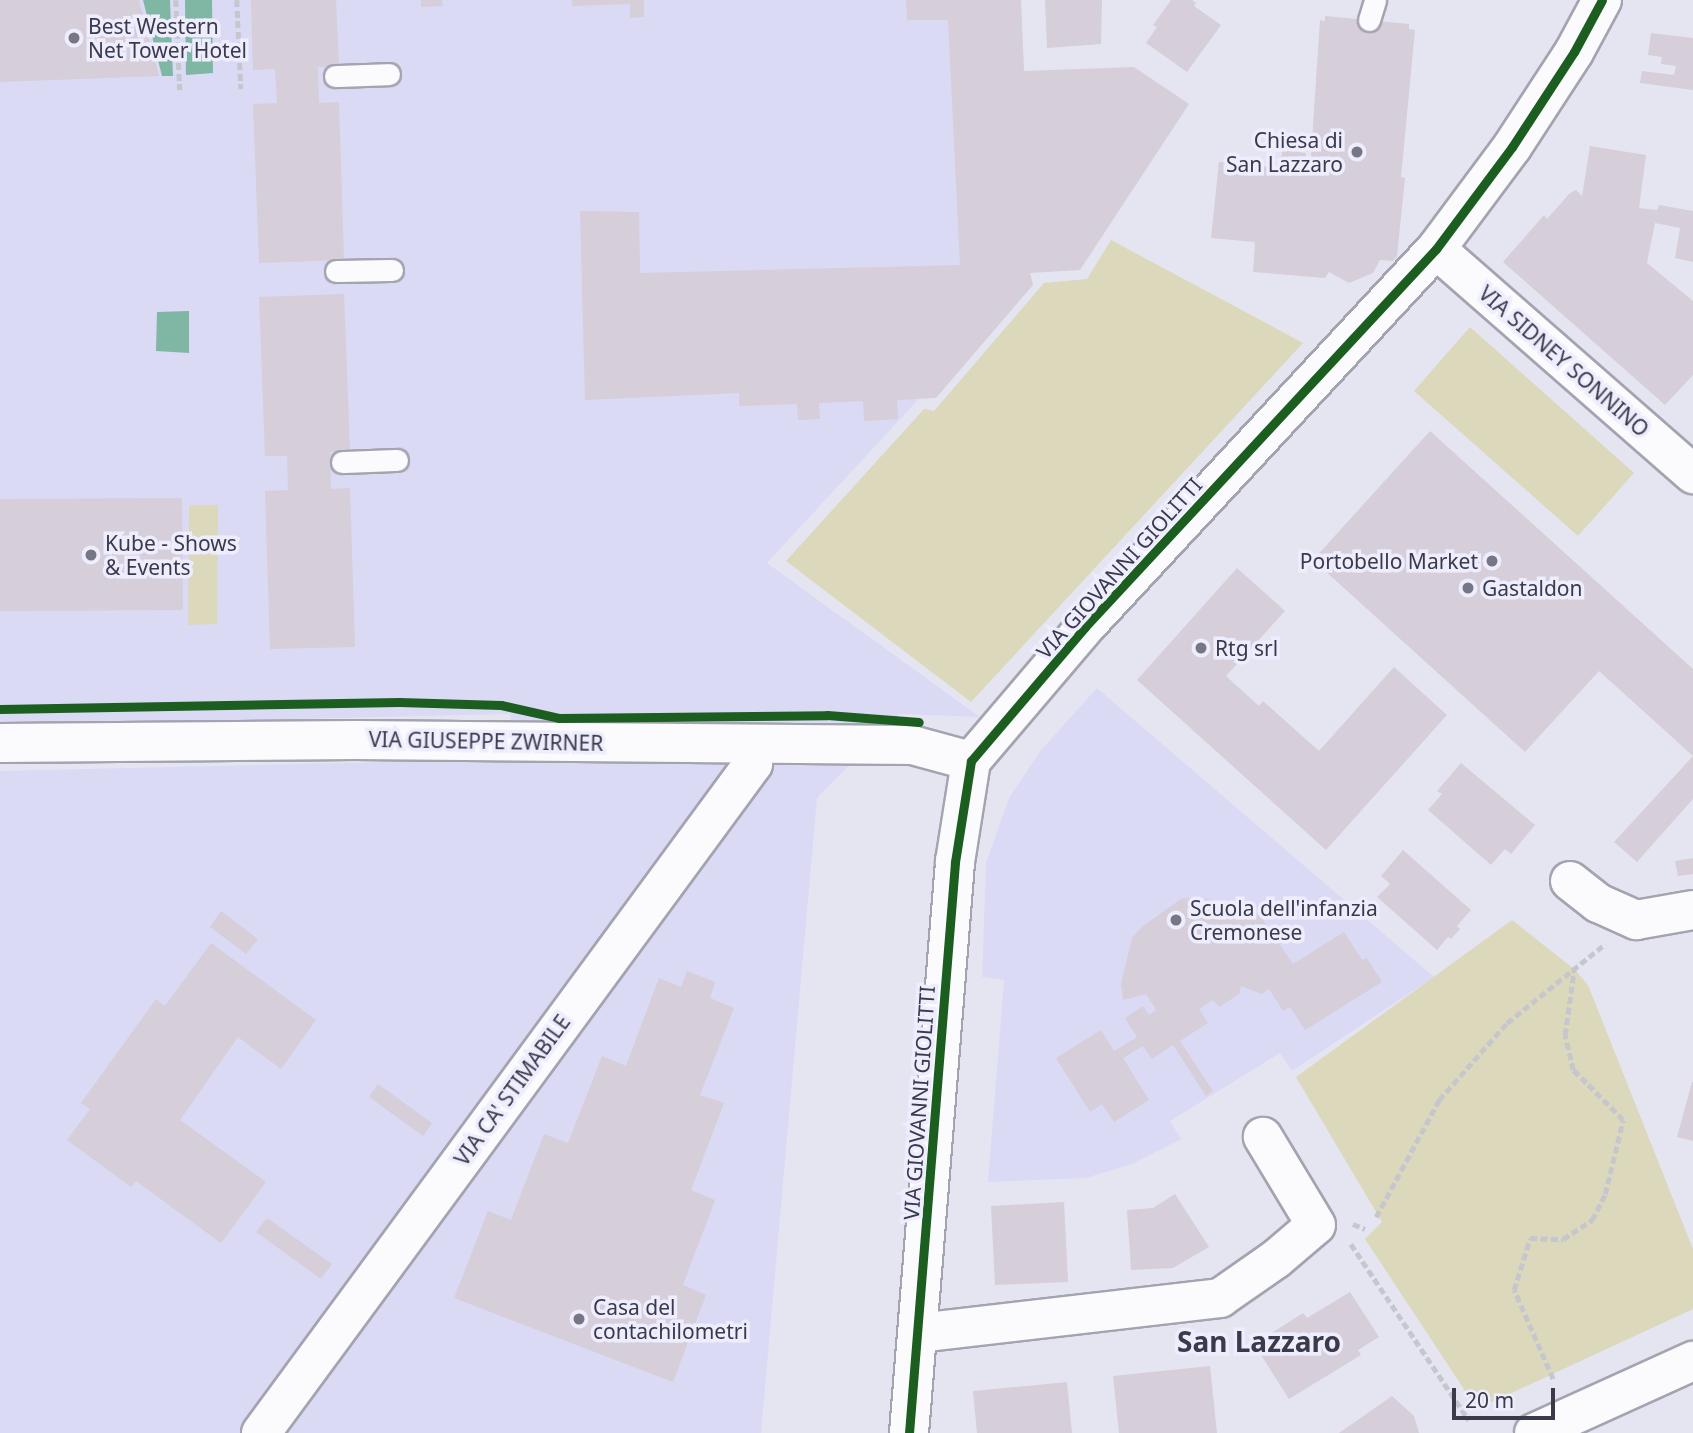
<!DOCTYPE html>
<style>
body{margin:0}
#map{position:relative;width:1693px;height:1433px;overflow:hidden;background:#e5e5f2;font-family:"Noto Sans",sans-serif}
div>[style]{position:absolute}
.built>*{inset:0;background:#dadaf5}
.green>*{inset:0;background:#dbd8bb}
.water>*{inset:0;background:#7fb7a4}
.building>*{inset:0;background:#d6ced8}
.path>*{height:4.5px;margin-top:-2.25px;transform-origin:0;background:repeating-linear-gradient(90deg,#c6c6cd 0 7px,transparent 0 10.5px)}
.roads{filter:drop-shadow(2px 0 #a4a3b0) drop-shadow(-2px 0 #a4a3b0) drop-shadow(0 2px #a4a3b0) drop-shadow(0 -2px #a4a3b0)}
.service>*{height:21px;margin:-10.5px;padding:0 10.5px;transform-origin:10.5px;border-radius:10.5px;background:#fbfbfd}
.minor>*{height:38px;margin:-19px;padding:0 19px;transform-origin:19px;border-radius:19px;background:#fbfbfd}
.cycleway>*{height:9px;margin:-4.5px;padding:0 4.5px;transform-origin:4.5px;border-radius:4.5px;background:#1b5e20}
.dots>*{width:19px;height:19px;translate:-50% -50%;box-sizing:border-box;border:4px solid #ededfe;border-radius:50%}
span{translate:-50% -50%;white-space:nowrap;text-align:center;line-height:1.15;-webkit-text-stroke:7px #ededfe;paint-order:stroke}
.poi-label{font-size:21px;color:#3b3a4b}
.left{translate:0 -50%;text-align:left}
.right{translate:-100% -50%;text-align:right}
.street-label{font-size:21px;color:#3b3a4b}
.district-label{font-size:28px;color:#3b3a4b;font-weight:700}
.scale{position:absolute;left:1452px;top:1388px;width:103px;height:32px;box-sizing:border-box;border:4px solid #3b3a4b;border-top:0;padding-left:9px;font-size:21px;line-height:24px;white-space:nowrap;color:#3b3a4b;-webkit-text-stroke:5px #ededfe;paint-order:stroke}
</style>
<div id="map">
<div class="built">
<div style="clip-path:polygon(0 0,1018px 0,1025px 262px,977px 336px,767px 563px,980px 717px,899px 714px,817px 798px,761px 1433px,0 1433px,0 771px,512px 759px,510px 714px,0 726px)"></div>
<div style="clip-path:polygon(1097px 688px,1434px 977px,1292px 1071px,1280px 1053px,1170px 1121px,1181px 1139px,1132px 1164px,1086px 1178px,988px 1182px,1004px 980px,982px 977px,986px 863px,1009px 798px,1041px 750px)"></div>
</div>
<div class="green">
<div style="clip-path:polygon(1111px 240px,1303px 343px,971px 702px,786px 561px,924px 409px,934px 411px,1044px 283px,1087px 279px)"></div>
<div style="clip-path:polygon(1470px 327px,1634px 473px,1578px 536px,1414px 391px)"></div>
<div style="clip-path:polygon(189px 505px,218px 505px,217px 624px,188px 625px)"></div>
<div style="clip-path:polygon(1512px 920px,1574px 969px,1588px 985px,1693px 1249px,1693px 1309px,1477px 1409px,1365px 1239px,1382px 1222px,1296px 1077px)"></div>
</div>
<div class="water">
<div style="clip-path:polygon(143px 0,170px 0,173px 76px,162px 76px)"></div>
<div style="clip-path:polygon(185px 0,212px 0,213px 73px,186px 75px)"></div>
<div style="clip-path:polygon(189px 311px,189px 353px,156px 351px,157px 312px)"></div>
</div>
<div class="building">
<div style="clip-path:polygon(0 0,139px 0,159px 76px,0 82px)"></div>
<div style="clip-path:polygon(251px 0,336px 0,339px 66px,318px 67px,319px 103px,339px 102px,344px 260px,259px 263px,253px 104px,277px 103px,275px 69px,253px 70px)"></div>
<div style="clip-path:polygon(421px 0,442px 0,443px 6px,421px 7px)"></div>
<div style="clip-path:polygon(572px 0,644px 0,644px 17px,630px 18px,630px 4px,572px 6px)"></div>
<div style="clip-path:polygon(906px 0,1021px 0,1024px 71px,1134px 67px,1189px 104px,1080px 270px,1030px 273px,1033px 285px,936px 398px,897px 400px,898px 419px,864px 421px,863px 401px,819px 403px,820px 419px,798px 420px,797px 404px,739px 406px,739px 393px,585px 400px,580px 211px,639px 212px,640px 273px,960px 265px,948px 20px,907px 20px)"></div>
<div style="clip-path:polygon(1045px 0,1102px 0,1101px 44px,1047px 48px)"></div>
<div style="clip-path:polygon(1171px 0,1192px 0,1196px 3px,1194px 6px,1221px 25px,1187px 72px,1146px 43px,1157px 27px,1153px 25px)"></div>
<div style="clip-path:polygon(1325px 16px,1409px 24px,1409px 29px,1415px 30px,1401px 177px,1405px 178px,1397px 256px,1393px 261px,1380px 260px,1373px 273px,1349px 283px,1329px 272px,1325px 278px,1253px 272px,1255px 242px,1211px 238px,1219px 162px,1281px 168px,1282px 150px,1306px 153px,1305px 170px,1310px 171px,1320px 20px,1325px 21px)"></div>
<div style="clip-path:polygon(1651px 33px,1693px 38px,1693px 90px,1640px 83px,1642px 71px,1674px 75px,1676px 66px,1661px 64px,1662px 57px,1648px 55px)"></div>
<div style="clip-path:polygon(1590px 146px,1646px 155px,1639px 208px,1657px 210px,1659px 205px,1693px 211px,1693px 262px,1675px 258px,1680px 228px,1655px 223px,1647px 263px,1693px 301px,1693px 375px,1665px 405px,1503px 262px,1544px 215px,1547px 219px,1570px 193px,1576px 190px,1582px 196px)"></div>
<div style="clip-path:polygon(344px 294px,350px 452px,330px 452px,331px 489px,350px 488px,355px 647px,270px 649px,265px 491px,288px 490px,287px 456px,265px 456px,259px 297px)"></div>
<div style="clip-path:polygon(1430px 431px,1693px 669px,1693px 799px,1637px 862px,1614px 842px,1693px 756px,1599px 671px,1525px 752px,1313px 560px)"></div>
<div style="clip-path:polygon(182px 498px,183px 610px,0 611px,0 499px)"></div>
<div style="clip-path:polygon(1237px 568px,1285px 611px,1226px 676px,1259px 706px,1263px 701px,1319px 751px,1394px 667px,1447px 715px,1326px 850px,1137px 680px)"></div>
<div style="clip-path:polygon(1461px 763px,1535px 825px,1511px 854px,1505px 849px,1491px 865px,1428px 810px,1442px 794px,1437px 791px)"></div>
<div style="clip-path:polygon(1403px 850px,1471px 910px,1457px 926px,1460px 929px,1451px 939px,1448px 937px,1437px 950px,1377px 897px,1390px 884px,1381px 876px)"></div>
<div style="clip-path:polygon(1693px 858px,1693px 874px,1678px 876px,1675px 861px)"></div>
<div style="clip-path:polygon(1197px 897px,1245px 907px,1260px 916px,1293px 964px,1344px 932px,1362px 960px,1367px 958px,1382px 982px,1305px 1030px,1290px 1007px,1283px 1011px,1269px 989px,1262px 994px,1241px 986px,1239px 994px,1219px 1007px,1213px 1000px,1199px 1009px,1208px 1023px,1180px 1041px,1213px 1091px,1206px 1096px,1173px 1045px,1152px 1059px,1143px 1046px,1123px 1058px,1149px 1100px,1114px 1122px,1102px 1104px,1090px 1112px,1056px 1058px,1101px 1030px,1114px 1051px,1137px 1037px,1125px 1018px,1143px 1006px,1149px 1015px,1156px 1010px,1146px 994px,1123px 1000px,1121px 984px,1132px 938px,1143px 926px,1181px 899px)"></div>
<div style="clip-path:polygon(221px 911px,258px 939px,246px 954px,210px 927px)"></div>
<div style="clip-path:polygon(211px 943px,316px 1020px,281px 1069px,238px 1037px,180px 1120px,266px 1182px,221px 1243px,136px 1181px,131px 1187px,67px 1140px,90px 1109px,81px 1103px,156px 999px,165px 1006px)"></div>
<div style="clip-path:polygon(687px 971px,715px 982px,710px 998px,734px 1008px,700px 1095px,724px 1103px,691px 1190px,715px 1200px,683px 1285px,706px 1295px,673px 1382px,454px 1298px,488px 1211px,511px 1220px,544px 1134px,568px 1143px,602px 1056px,626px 1066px,659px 978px,681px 987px)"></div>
<div style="clip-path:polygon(1692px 1082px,1693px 1082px,1693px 1141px,1677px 1137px)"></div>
<div style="clip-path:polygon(378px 1084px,432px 1123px,423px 1136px,369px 1097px)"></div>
<div style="clip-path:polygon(1175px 1194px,1209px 1247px,1173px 1268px,1131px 1270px,1127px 1210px,1153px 1208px)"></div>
<div style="clip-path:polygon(1064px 1202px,1068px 1282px,995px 1285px,991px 1206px)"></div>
<div style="clip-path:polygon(267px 1218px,332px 1264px,321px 1279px,256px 1232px)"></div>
<div style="clip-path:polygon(1350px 1292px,1379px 1337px,1358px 1350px,1361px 1355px,1289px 1399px,1254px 1344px,1303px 1313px,1307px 1318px)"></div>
<div style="clip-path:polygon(1210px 1366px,1217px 1433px,1119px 1433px,1113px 1376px)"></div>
<div style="clip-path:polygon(1067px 1382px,1072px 1433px,977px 1433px,973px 1391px)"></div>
<div style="clip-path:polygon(1392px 1396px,1414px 1416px,1419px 1433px,1339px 1433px)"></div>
</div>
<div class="path">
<div style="left:176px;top:0;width:90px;rotate:87.5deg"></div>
<div style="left:237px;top:0;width:89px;rotate:87.4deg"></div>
<div style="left:1376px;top:1217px;width:133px;rotate:-61.7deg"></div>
<div style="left:1439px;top:1100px;width:103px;rotate:-48.6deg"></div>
<div style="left:1507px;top:1023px;width:126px;rotate:-38.9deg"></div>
<div style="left:1353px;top:1224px;width:13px;rotate:23deg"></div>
<div style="left:1351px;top:1244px;width:212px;rotate:56.2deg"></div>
<div style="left:1553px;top:1379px;width:97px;rotate:-113.7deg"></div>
<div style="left:1514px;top:1290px;width:54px;rotate:-72.9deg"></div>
<div style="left:1530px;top:1238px;width:33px;rotate:2deg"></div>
<div style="left:1563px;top:1239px;width:35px;rotate:-33deg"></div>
<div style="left:1592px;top:1220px;width:29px;rotate:-63deg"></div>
<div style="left:1605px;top:1194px;width:76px;rotate:-76.3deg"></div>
<div style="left:1623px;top:1120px;width:71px;rotate:-135deg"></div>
<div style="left:1573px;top:1070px;width:36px;rotate:-103deg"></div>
<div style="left:1565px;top:1035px;width:67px;rotate:-82.2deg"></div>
</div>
<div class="roads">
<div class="service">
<div style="left:1369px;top:20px;width:21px;rotate:-73deg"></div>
<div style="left:335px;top:76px;width:54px;rotate:-2.1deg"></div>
<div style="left:336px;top:271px;width:56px;rotate:-1deg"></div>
<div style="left:342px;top:462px;width:55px;rotate:-2.1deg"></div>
</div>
<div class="minor">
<div style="left:1436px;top:249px;width:342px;rotate:41.2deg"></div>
<div style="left:0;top:743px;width:355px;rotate:-0.5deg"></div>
<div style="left:355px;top:740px;width:557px;rotate:0.51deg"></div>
<div style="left:912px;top:745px;width:61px;rotate:15.2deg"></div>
<div style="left:1570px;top:881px;width:36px;rotate:38deg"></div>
<div style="left:1598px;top:903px;width:42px;rotate:24.1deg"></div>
<div style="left:1636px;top:920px;width:58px;rotate:-10deg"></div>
<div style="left:919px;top:1333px;width:303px;rotate:-6.6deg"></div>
<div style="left:1220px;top:1298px;width:68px;rotate:-34.9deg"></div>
<div style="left:1276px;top:1259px;width:52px;rotate:-40.4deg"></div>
<div style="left:1316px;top:1225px;width:103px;rotate:-121.1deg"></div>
<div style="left:261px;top:1433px;width:830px;rotate:-53.67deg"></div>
<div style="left:753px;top:764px;width:20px;rotate:-84deg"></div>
<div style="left:909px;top:1433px;width:573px;rotate:-85.39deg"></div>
<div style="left:955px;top:862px;width:102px;rotate:-81deg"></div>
<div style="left:971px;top:761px;width:175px;rotate:-49.6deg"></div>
<div style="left:1084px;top:628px;width:517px;rotate:-47.12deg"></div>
<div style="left:1436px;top:249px;width:127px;rotate:-53.3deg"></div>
<div style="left:1512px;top:147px;width:113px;rotate:-56.9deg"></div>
<div style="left:1574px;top:52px;width:59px;rotate:-61.7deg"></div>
<div style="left:1534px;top:1433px;width:175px;rotate:-24.4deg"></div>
</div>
</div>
<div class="cycleway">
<div style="left:0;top:709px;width:399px;rotate:-1deg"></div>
<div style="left:399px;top:702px;width:102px;rotate:1.7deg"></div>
<div style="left:501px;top:705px;width:59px;rotate:12.6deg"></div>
<div style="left:559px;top:718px;width:268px;rotate:-0.6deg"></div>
<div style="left:827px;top:715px;width:92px;rotate:4.4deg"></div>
<div style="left:909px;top:1433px;width:573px;rotate:-85.39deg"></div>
<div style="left:955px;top:862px;width:102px;rotate:-81deg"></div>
<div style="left:971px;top:761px;width:175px;rotate:-49.6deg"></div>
<div style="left:1084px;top:628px;width:517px;rotate:-47.12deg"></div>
<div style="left:1436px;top:249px;width:127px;rotate:-53.3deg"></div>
<div style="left:1512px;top:147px;width:113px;rotate:-56.9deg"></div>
<div style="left:1574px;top:52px;width:59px;rotate:-61.7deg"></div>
</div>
<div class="dots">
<div style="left:74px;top:38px;background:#767685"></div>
<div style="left:1357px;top:152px;background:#767685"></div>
<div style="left:91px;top:555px;background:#767685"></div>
<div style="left:1492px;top:561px;background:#767685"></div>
<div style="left:1468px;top:588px;background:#767685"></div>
<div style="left:1201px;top:648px;background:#767685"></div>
<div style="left:1176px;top:920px;background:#767685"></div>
<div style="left:579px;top:1319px;background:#767685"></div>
</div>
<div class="poi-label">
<span class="left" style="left:88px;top:38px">Best Western<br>Net Tower Hotel</span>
<span class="right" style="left:1343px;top:152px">Chiesa di<br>San Lazzaro</span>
<span class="left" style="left:105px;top:555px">Kube - Shows<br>&amp; Events</span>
<span class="right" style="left:1478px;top:561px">Portobello Market</span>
<span class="left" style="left:1482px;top:588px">Gastaldon</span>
<span class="left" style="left:1215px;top:648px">Rtg srl</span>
<span class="left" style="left:1190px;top:920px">Scuola dell'infanzia<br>Cremonese</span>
<span class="left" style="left:593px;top:1319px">Casa del<br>contachilometri</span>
</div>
<div class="street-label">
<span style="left:1564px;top:361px;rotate:41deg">VIA SIDNEY SONNINO</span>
<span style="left:1119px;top:568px;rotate:-48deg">VIA GIOVANNI GIOLITTI</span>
<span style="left:486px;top:741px;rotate:1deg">VIA GIUSEPPE ZWIRNER</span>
<span style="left:512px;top:1090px;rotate:-54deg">VIA CA' STIMABILE</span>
<span style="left:919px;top:1103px;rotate:-86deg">VIA GIOVANNI GIOLITTI</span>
</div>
<div class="district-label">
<span style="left:1259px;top:1341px">San Lazzaro</span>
</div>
<div class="scale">20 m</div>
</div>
